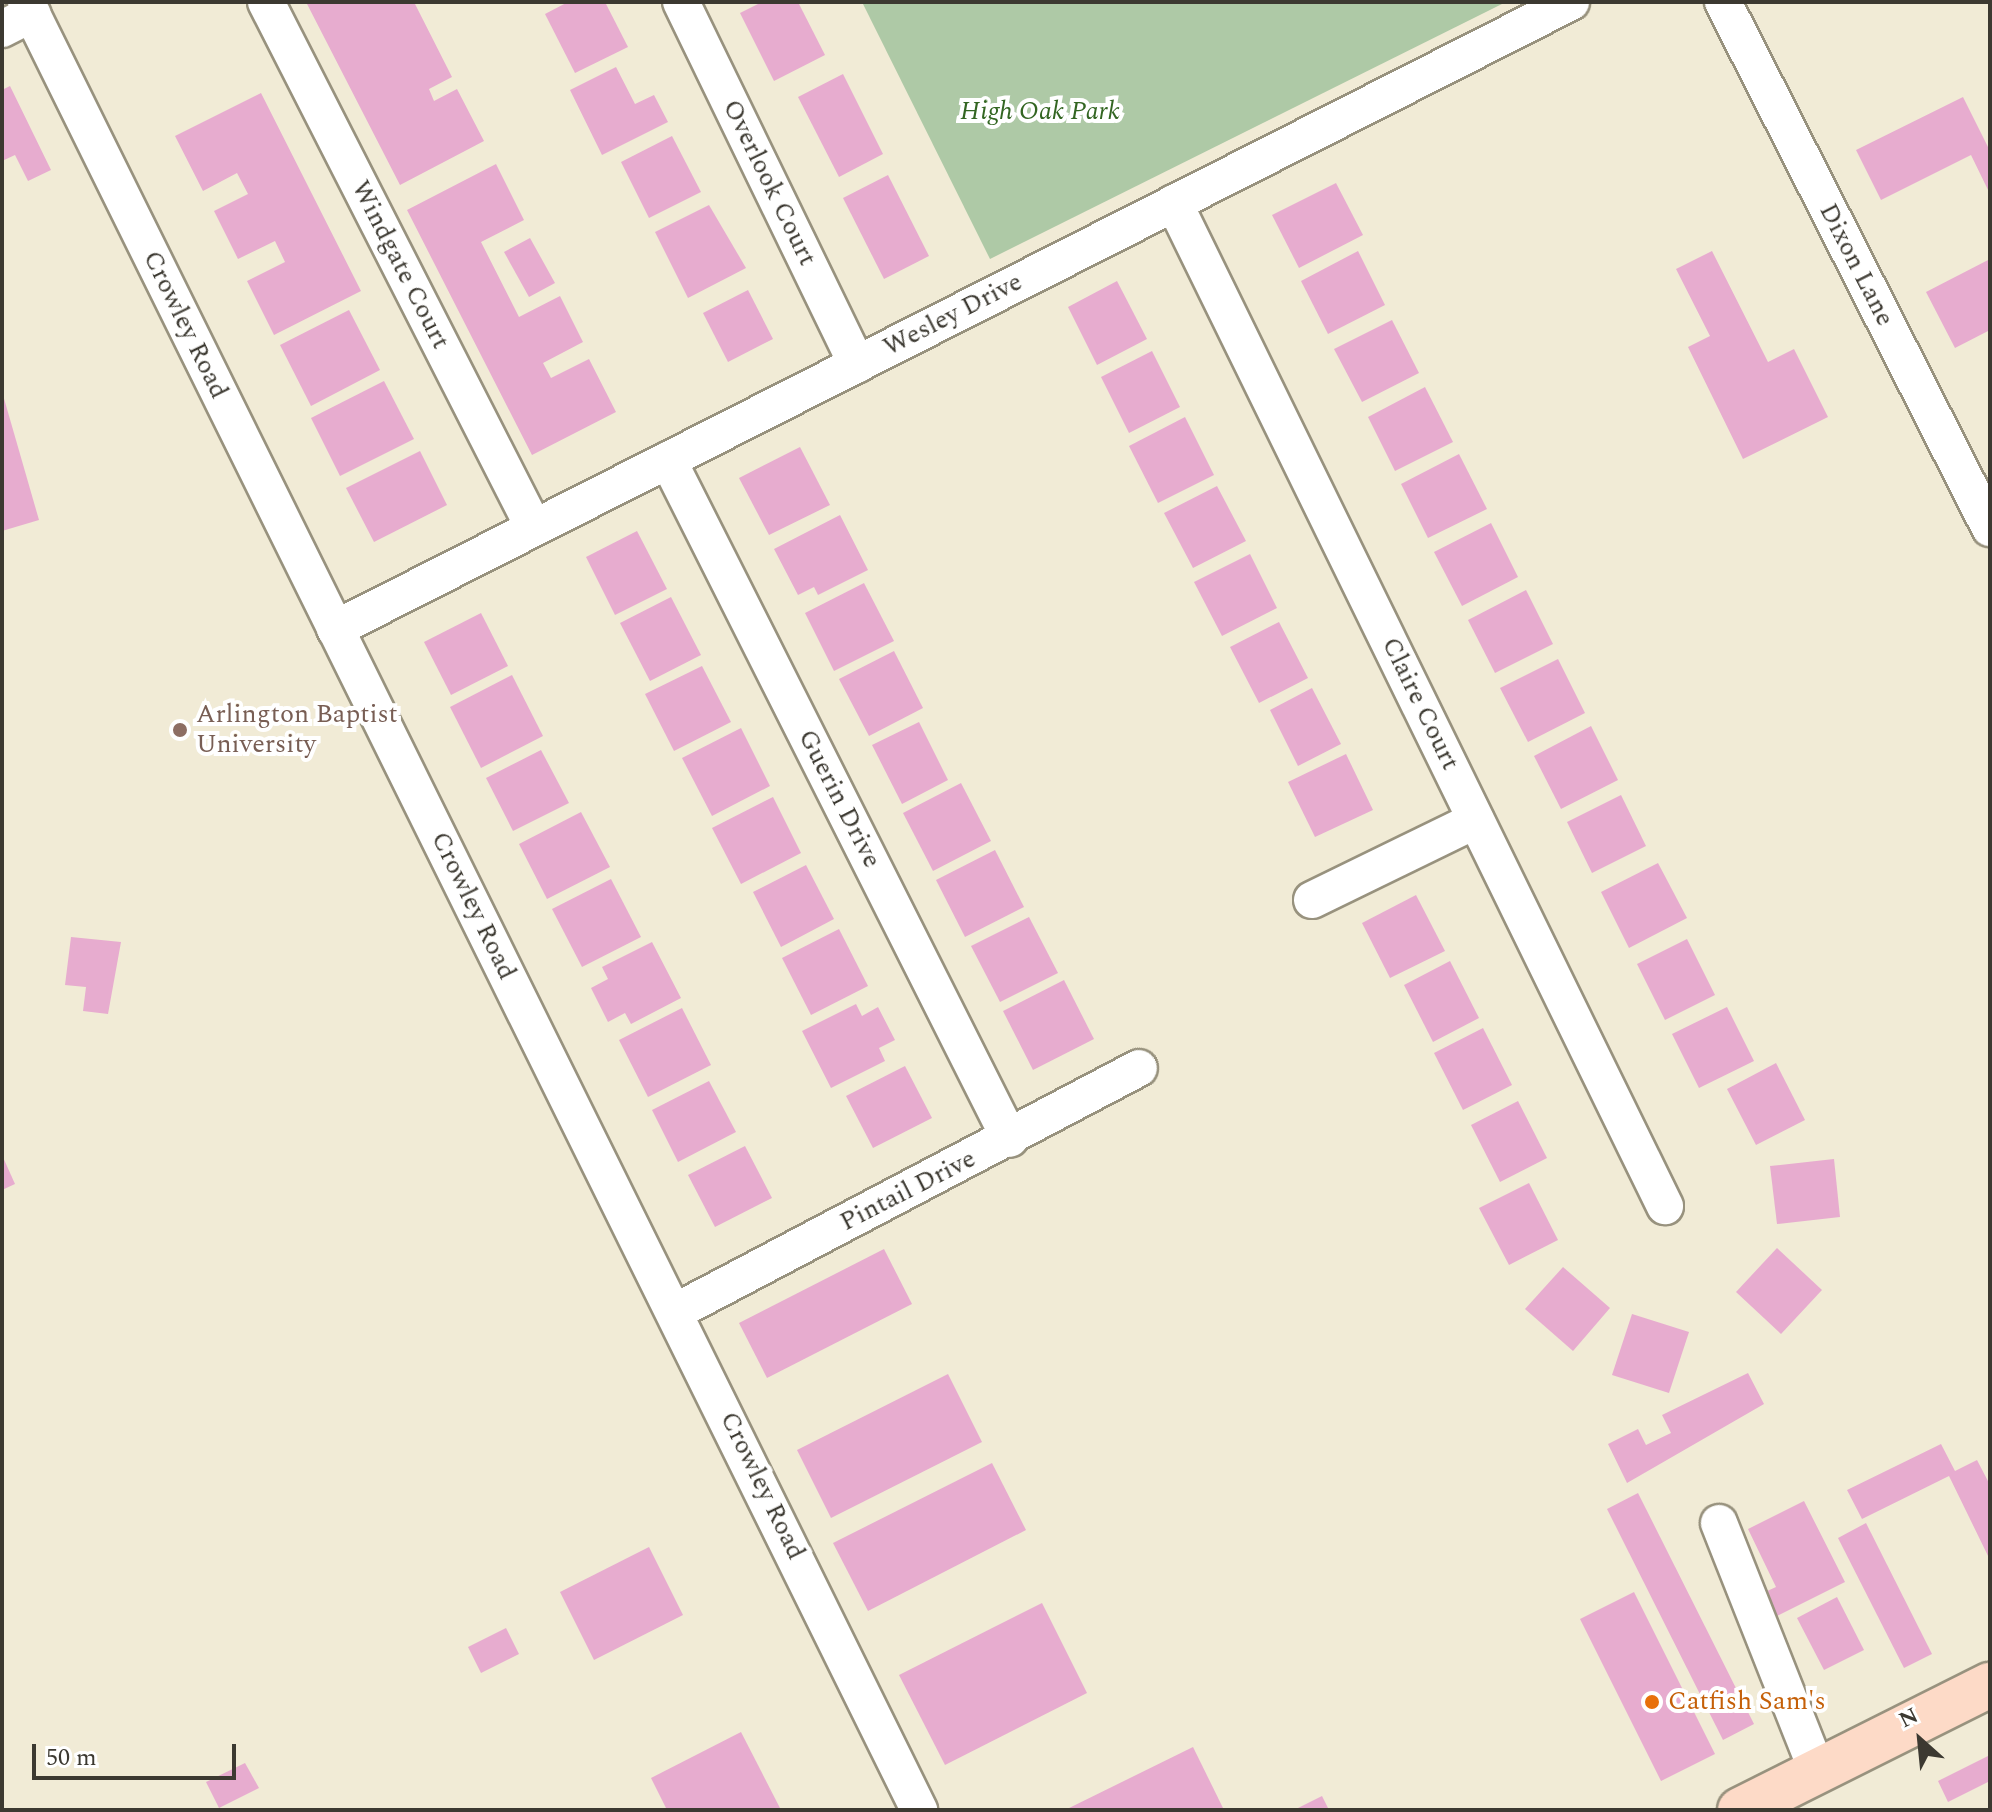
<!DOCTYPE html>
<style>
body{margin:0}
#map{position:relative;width:1992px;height:1812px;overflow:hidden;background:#f1ebd6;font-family:Spectral,serif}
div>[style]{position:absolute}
.green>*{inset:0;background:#aec9a6}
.building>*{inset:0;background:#e7accf}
.roads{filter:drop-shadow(2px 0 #98927e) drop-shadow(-2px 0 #98927e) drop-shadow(0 2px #98927e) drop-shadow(0 -2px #98927e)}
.minor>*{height:36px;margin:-18px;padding:0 18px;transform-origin:18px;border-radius:18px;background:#fff}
.major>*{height:44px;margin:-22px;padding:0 22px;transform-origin:22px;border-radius:22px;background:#fddac7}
.dots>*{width:22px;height:22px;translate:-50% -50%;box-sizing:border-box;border:4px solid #fff;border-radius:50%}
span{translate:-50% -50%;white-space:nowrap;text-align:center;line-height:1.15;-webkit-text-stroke:8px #fff;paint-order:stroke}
.park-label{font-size:26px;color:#362;font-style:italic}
.street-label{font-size:26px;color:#3c3931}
.education-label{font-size:26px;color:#785e54}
.left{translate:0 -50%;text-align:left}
.food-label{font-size:26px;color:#c56008}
.frame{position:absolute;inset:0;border:4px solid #3c3931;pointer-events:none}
.north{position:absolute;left:1880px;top:1700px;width:80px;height:80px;-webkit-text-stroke:6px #fff;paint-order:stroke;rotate:333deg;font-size:22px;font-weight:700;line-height:32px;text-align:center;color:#3c3931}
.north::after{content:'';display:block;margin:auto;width:28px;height:36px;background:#3c3931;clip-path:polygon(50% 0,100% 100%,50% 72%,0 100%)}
.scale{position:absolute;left:32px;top:1744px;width:204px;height:36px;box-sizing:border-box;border:4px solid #3c3931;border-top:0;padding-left:10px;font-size:24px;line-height:28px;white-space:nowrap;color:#3c3931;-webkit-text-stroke:6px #fff;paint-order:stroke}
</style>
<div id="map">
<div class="green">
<div style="clip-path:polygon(862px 2px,1506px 2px,990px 259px)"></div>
</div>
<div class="building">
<div style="clip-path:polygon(306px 2px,414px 2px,452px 77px,429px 89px,434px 101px,457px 89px,484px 141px,400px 185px)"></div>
<div style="clip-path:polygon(568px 2px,605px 2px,628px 47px,575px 73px,545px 14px)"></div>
<div style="clip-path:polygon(762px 2px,798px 2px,825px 55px,774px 81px,740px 13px)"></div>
<div style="clip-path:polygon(616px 67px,635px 104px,654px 95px,668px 122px,602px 155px,570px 90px)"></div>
<div style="clip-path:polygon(843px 74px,883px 154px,839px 177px,798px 97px)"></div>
<div style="clip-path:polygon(10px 86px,51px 170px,28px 181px,15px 155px,2px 161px,2px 90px)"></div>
<div style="clip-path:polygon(261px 93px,361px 291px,274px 335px,247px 281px,285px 262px,275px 241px,238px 259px,214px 211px,248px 194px,237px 173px,203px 191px,175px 136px)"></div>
<div style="clip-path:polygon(1963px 97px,1990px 151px,1990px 194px,1971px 155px,1881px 200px,1856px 150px)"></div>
<div style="clip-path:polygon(672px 136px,701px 192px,649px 218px,621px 162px)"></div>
<div style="clip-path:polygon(496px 164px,524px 220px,481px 242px,519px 317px,560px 296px,583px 342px,543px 363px,551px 378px,589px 359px,616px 412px,532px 455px,407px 210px)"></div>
<div style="clip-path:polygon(888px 175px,929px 256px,884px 279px,843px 198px)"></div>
<div style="clip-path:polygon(1336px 183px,1363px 235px,1299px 268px,1272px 215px)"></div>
<div style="clip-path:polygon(709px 205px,746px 268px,688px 298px,655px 232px)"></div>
<div style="clip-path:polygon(530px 238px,555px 283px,529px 297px,504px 252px)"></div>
<div style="clip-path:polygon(1358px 251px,1385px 305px,1328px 334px,1301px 281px)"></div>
<div style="clip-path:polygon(1712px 251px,1768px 362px,1794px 349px,1828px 417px,1743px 459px,1688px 347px,1710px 336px,1676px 269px)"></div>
<div style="clip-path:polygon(1990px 259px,1990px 330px,1955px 348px,1926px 292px)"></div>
<div style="clip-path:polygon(1117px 281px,1147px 339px,1097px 365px,1068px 307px)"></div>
<div style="clip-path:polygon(748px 290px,773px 339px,728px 362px,703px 313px)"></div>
<div style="clip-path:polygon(349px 310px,380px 370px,311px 406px,280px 345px)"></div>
<div style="clip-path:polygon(1392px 320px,1419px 373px,1362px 402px,1334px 349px)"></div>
<div style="clip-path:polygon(1152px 351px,1180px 407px,1129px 433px,1101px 377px)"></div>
<div style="clip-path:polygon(384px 381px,414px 439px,340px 476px,311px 418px)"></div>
<div style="clip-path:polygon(1425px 387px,1453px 442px,1395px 471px,1368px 417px)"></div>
<div style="clip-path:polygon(3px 395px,39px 520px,2px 531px,2px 396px)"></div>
<div style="clip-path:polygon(1185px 417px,1214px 475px,1158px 503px,1129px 446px)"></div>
<div style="clip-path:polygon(800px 447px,830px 505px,769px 535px,739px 478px)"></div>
<div style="clip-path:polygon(420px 451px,447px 505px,374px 542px,346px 488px)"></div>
<div style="clip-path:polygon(1459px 454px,1487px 509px,1428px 538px,1401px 484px)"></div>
<div style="clip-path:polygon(1217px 486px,1246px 541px,1193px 568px,1164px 513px)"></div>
<div style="clip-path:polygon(840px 515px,868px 570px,818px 595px,814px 587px,798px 595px,774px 549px)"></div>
<div style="clip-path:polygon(1491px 523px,1518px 577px,1462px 606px,1434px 552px)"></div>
<div style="clip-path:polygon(637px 531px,667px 589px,615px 615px,586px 557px)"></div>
<div style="clip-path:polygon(1250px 554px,1277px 608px,1222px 636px,1194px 582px)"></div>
<div style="clip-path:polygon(864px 583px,894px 641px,834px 671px,805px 613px)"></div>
<div style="clip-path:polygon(1526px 590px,1553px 644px,1495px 673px,1468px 620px)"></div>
<div style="clip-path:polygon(671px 597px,701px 655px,650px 681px,620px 623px)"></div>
<div style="clip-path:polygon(481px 613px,508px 666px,451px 695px,424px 642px)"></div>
<div style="clip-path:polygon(1279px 622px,1308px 678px,1259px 703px,1230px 647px)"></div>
<div style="clip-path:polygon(894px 651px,923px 708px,869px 736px,839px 679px)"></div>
<div style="clip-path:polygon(1558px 659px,1585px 713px,1528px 742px,1500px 688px)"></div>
<div style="clip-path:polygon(702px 666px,731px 722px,674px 751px,645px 694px)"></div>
<div style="clip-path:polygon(512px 675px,543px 736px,481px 768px,450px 707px)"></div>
<div style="clip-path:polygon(1312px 688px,1341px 744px,1298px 766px,1270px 710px)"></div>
<div style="clip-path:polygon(919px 722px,948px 780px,902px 804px,872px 745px)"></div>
<div style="clip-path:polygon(1591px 726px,1618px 780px,1561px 809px,1534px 756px)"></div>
<div style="clip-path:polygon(741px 728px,770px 786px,712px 816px,682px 758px)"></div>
<div style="clip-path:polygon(541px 750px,569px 803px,513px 831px,486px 778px)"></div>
<div style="clip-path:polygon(1346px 754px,1373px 810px,1315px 837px,1288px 782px)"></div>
<div style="clip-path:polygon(961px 783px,991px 841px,933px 871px,903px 813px)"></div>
<div style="clip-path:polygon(1621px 795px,1646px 846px,1592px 873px,1567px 822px)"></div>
<div style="clip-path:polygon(773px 797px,801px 853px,741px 884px,712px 828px)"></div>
<div style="clip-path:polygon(581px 812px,610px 867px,547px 899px,519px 844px)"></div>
<div style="clip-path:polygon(995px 850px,1024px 907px,965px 937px,936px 880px)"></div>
<div style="clip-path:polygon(1658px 863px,1687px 918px,1629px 948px,1601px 892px)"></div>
<div style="clip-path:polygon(806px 865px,834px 919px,781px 947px,753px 892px)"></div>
<div style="clip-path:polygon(611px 879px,641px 937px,582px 967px,552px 909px)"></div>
<div style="clip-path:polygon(1416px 895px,1445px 951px,1390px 978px,1362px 923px)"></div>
<div style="clip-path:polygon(1029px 917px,1058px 973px,1000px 1002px,971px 946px)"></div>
<div style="clip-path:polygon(839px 929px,868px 986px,811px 1015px,782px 958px)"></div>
<div style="clip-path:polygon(71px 937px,121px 942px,108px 1014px,83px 1011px,86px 987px,65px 985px)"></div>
<div style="clip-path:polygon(1687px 939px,1715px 995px,1665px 1020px,1637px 964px)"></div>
<div style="clip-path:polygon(652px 942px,681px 998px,631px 1024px,625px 1013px,608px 1022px,591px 988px,608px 979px,602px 967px)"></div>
<div style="clip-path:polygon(1450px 961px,1479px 1018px,1433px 1042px,1404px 985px)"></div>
<div style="clip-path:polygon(1064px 980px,1094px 1039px,1033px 1070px,1003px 1011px)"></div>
<div style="clip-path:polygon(856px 1004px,862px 1016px,878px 1007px,895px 1040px,879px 1048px,885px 1061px,831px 1088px,802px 1031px)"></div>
<div style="clip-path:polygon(1727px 1007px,1754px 1061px,1699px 1088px,1672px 1034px)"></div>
<div style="clip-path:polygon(682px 1008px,711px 1065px,648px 1097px,619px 1040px)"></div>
<div style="clip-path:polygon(1483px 1028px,1512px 1085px,1463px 1110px,1434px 1053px)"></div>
<div style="clip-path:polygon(1776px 1063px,1805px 1120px,1756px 1145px,1727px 1089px)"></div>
<div style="clip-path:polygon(905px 1066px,932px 1118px,873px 1148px,846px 1096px)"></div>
<div style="clip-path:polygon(709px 1081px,736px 1132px,678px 1162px,652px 1110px)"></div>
<div style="clip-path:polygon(1518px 1101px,1547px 1158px,1500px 1182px,1471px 1125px)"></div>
<div style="clip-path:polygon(745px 1146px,772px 1198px,715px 1227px,688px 1175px)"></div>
<div style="clip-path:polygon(2px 1155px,15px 1184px,2px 1190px)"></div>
<div style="clip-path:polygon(1834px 1159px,1840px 1217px,1777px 1224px,1770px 1166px)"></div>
<div style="clip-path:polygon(1529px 1183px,1558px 1240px,1509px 1265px,1479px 1208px)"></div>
<div style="clip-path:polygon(1777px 1248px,1822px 1290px,1781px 1334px,1736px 1292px)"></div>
<div style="clip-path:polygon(884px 1249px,912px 1304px,767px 1378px,739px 1323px)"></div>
<div style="clip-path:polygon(1563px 1267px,1610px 1308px,1573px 1351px,1525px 1309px)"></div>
<div style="clip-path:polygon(1632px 1314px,1689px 1332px,1669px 1393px,1612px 1375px)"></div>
<div style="clip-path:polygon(1748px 1373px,1764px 1404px,1627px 1483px,1608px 1444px,1638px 1429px,1646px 1445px,1671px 1433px,1662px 1415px)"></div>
<div style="clip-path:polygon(948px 1374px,982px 1442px,831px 1518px,797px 1450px)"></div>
<div style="clip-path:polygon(1941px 1444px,1955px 1471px,1977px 1460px,1990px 1485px,1990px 1560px,1949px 1476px,1862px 1519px,1847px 1490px)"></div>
<div style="clip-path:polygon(992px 1463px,1026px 1530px,868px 1611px,833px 1543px)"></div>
<div style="clip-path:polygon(1638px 1493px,1754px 1724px,1723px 1740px,1607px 1509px)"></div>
<div style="clip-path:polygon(1804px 1501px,1845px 1582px,1777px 1616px,1765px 1592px,1776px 1587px,1748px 1529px)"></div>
<div style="clip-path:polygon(1866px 1523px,1932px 1654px,1904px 1668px,1838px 1538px)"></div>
<div style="clip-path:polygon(649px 1547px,683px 1615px,594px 1660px,560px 1592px)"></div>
<div style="clip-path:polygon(1634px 1592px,1715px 1754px,1661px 1781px,1580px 1619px)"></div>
<div style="clip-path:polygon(1837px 1597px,1864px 1650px,1824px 1670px,1797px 1618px)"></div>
<div style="clip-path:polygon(1042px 1603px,1087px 1693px,945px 1765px,899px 1675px)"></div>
<div style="clip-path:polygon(506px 1628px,519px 1654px,481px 1673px,468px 1647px)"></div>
<div style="clip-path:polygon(741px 1732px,781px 1810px,667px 1810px,651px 1778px)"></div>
<div style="clip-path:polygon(1193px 1747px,1224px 1810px,1065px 1810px)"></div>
<div style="clip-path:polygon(1990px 1755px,1990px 1781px,1948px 1802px,1938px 1781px)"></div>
<div style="clip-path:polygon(245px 1763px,259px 1788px,219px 1808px,206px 1782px)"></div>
<div style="clip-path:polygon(1322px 1796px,1329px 1810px,1294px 1810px)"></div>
</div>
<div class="roads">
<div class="minor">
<div style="left:26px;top:2px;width:2017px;rotate:63.71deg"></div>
<div style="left:266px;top:2px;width:590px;rotate:63deg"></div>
<div style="left:681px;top:2px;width:403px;rotate:64.1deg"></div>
<div style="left:1723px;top:2px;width:590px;rotate:63.09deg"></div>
<div style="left:2px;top:29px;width:34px;rotate:-27deg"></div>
<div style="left:1174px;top:203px;width:1117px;rotate:63.92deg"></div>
<div style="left:668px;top:460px;width:760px;rotate:63.27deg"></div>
<div style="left:335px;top:629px;width:1386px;rotate:-26.9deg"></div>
<div style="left:1312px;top:900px;width:182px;rotate:-26deg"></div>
<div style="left:675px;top:1312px;width:524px;rotate:-27.74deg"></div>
<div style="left:1719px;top:1523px;width:267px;rotate:68.4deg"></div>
</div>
<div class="major">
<div style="left:1740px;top:1810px;width:280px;rotate:-26.6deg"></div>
</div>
</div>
<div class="dots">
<div style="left:180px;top:730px;background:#8d6e63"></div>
<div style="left:1652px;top:1702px;background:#e8710a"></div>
</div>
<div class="park-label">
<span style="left:1040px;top:112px">High Oak Park</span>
</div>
<div class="street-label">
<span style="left:769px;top:183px;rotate:64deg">Overlook Court</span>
<span style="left:400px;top:265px;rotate:63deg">Windgate Court</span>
<span style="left:1856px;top:265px;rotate:63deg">Dixon Lane</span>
<span style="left:953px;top:315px;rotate:-27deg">Wesley Drive</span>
<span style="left:185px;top:325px;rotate:64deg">Crowley Road</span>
<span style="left:1420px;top:704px;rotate:64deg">Claire Court</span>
<span style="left:839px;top:799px;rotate:63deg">Guerin Drive</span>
<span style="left:473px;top:906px;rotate:64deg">Crowley Road</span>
<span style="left:908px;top:1191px;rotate:-27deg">Pintail Drive</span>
<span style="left:762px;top:1486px;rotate:64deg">Crowley Road</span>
</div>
<div class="education-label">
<span class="left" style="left:196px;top:730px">Arlington Baptist<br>University</span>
</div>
<div class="food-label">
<span class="left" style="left:1668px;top:1702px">Catfish Sam's</span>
</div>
<div class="frame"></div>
<div class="north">N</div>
<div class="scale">50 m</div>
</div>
